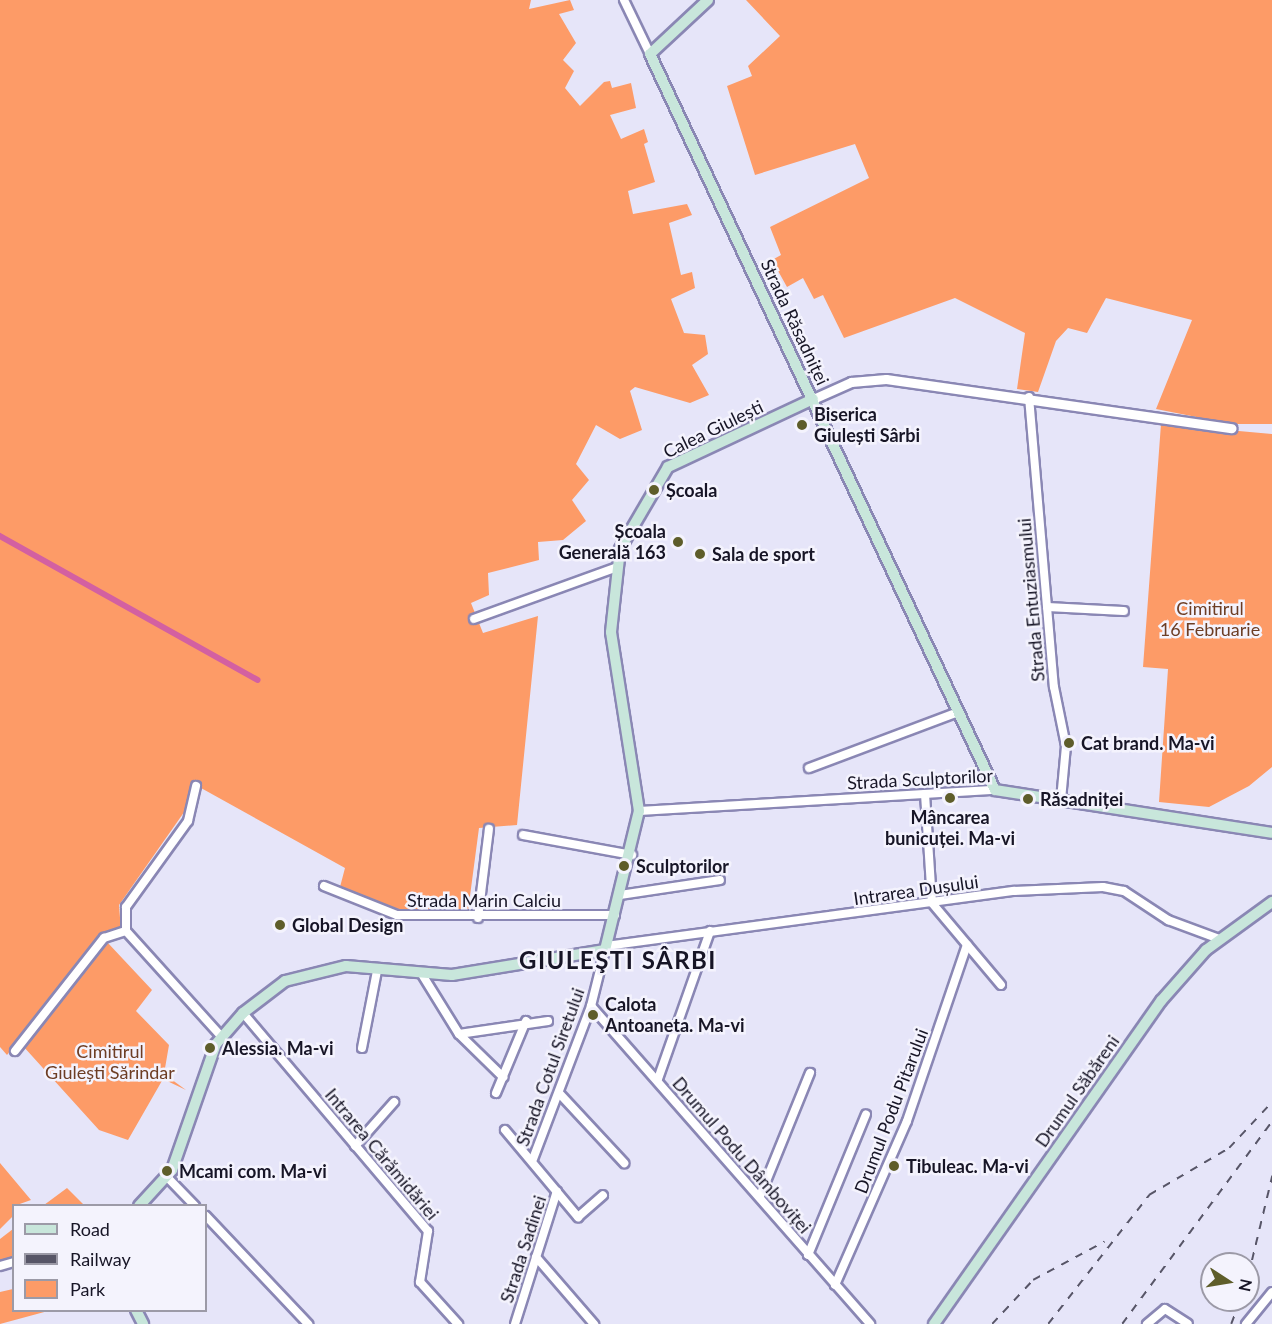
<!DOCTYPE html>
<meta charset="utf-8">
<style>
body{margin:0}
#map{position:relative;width:1272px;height:1324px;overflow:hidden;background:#e6e5f9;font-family:Lato,sans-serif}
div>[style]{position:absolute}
.green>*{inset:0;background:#fd9b67}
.canal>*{height:6px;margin:-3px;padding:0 3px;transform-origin:3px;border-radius:3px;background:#d360a1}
.roads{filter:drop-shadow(2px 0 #8a87b4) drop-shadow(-2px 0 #8a87b4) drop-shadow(0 2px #8a87b4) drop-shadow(0 -2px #8a87b4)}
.minor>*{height:8px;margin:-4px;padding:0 4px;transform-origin:4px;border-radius:4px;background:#fff}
.tertiary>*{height:9px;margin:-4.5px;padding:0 4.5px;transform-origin:4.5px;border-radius:4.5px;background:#fff}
.secondary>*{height:10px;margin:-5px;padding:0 5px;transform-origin:5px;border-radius:5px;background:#c8e6db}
.rail>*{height:1.5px;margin-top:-0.75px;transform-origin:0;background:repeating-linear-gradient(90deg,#575567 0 8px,transparent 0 16px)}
.dots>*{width:16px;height:16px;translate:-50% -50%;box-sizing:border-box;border:3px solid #f4f3fd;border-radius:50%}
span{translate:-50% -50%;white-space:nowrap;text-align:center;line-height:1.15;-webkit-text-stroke:5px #f4f3fd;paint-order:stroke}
.street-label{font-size:18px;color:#171526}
.poi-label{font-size:18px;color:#171526;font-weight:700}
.left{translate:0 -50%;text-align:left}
.right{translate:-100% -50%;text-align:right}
.park-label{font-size:18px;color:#6d3d24}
.district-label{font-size:24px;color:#171526;font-weight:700;letter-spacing:1.5px}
.legend{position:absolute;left:12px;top:1204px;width:195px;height:108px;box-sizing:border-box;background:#f4f3fd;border:2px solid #9c9aa7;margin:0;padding:8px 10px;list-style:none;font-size:18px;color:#171526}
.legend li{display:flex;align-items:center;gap:12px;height:30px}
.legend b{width:30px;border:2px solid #9c9aa7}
.north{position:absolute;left:1200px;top:1252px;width:60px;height:60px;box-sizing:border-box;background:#f4f3fd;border:2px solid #9c9aa7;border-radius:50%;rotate:102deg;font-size:16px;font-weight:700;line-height:24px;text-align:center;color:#171526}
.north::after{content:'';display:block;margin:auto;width:21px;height:27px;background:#5e5d2a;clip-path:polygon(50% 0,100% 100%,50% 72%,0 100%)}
</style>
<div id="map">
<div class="green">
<div style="clip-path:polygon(0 0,531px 0,529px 9px,570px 0,574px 10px,559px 14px,576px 43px,563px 60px,574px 71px,565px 88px,580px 106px,604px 82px,610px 81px,612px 88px,631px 83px,636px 108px,610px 115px,621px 139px,644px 129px,648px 142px,644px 144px,655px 182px,628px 191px,633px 214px,687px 204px,692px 215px,669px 223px,681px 275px,692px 272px,695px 288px,671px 299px,684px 333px,705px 335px,708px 354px,692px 365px,709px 395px,690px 403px,635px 387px,630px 391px,642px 430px,620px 439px,596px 425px,576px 464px,589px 480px,572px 500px,586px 521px,563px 540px,538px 542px,539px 560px,488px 573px,489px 595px,471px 603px,483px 633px,538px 616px,517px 825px,479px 828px,468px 911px,395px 909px,340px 887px,345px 868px,201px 788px,119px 905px,121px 930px,101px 935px,7px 1055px,0 1047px)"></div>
<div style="clip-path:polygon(746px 0,1272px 0,1272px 424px,1232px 424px,1156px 409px,1192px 320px,1106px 298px,1087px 333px,1068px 328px,1056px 341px,1038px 392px,1017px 389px,1025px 333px,955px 298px,844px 338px,823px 295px,814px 299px,803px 278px,787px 287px,772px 260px,781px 255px,770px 227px,869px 178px,855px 144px,755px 175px,727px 86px,752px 76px,748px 66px,780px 36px)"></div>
<div style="clip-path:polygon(1161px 424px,1272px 434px,1272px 767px,1249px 786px,1209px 807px,1159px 802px,1168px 669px,1143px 667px)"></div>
<div style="clip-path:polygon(108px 943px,152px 990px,136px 1011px,169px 1045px,164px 1074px,186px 1090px,163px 1079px,128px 1140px,99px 1130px,23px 1046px)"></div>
<div style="clip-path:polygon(0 1163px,31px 1200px,14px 1206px,13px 1216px,0 1229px)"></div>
<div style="clip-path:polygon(67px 1188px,84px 1205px,44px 1205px)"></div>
<div style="clip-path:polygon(13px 1229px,13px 1260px,0 1264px,0 1239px)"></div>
<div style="clip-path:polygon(13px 1289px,14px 1310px,48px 1311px,0 1324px,0 1292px)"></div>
</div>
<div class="canal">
<div style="left:0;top:536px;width:295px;rotate:29.2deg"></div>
</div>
<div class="roads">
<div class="minor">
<div style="left:624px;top:0;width:60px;rotate:64.3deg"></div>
<div style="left:1029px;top:397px;width:291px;rotate:85.1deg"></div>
<div style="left:1054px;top:687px;width:60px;rotate:78.5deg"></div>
<div style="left:1066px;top:746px;width:54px;rotate:95.3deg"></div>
<div style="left:1047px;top:607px;width:77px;rotate:3deg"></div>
<div style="left:474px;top:619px;width:150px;rotate:-19.9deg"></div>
<div style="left:809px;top:768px;width:159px;rotate:-20.6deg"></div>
<div style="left:925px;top:794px;width:109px;rotate:86.3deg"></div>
<div style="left:932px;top:903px;width:107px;rotate:49.9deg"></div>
<div style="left:639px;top:811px;width:357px;rotate:-3.4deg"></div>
<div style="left:523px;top:835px;width:111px;rotate:10.4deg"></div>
<div style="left:324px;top:886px;width:79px;rotate:21.7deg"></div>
<div style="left:397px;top:915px;width:218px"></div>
<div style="left:620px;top:895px;width:101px;rotate:-8.5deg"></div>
<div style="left:478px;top:918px;width:90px;rotate:-83deg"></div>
<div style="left:126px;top:931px;width:142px;rotate:47.9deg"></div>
<div style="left:606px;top:946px;width:412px;rotate:-7.7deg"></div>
<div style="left:1014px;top:891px;width:89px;rotate:-2.6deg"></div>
<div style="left:1103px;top:887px;width:21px;rotate:11deg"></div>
<div style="left:1124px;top:891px;width:53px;rotate:33.4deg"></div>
<div style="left:1168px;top:920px;width:54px;rotate:20.4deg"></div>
<div style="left:423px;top:976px;width:68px;rotate:58.2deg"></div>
<div style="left:459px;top:1034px;width:62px;rotate:44.3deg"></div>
<div style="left:591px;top:1006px;width:423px;rotate:48.7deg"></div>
<div style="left:243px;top:1013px;width:286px;rotate:49.7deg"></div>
<div style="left:428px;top:1231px;width:52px;rotate:98.9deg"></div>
<div style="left:420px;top:1282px;width:57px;rotate:47.9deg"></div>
<div style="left:459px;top:1034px;width:90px;rotate:-8.3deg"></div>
<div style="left:362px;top:1048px;width:78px;rotate:-79deg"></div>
<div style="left:15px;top:1051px;width:144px;rotate:-51.8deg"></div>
<div style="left:104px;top:938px;width:23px;rotate:-18deg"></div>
<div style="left:126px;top:931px;width:24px;rotate:-90deg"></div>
<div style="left:126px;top:907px;width:106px;rotate:-54.2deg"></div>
<div style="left:188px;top:821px;width:36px;rotate:-77deg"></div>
<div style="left:658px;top:1079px;width:157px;rotate:-70.6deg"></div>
<div style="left:496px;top:1093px;width:78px;rotate:-67.4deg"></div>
<div style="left:559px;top:1093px;width:96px;rotate:47.1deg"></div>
<div style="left:505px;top:1130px;width:114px;rotate:50deg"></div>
<div style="left:578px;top:1217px;width:33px;rotate:-41deg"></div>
<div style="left:355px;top:1146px;width:59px;rotate:-48.4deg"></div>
<div style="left:533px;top:1159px;width:164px;rotate:-69.2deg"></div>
<div style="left:591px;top:1006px;width:58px;rotate:-76deg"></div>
<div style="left:168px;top:1178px;width:39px;rotate:46deg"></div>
<div style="left:760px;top:1196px;width:133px;rotate:-67.9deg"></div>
<div style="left:206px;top:1216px;width:149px;rotate:46.6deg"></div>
<div style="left:808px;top:1255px;width:152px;rotate:-67.6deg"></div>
<div style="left:536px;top:1257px;width:89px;rotate:49.1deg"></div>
<div style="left:0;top:1266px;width:15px;rotate:-16deg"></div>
<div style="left:835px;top:1285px;width:179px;rotate:-66.3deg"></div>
<div style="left:907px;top:1121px;width:186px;rotate:-71.2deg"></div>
<div style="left:515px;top:1324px;width:139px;rotate:-72.5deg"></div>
<div style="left:1147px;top:1324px;width:23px;rotate:-40deg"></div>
<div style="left:1165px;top:1309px;width:27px;rotate:33deg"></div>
<div style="left:1246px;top:1324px;width:41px;rotate:-50.9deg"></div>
</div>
<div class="tertiary">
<div style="left:813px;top:399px;width:42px;rotate:-24.1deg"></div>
<div style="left:851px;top:382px;width:35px;rotate:-5deg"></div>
<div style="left:886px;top:379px;width:349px;rotate:8.1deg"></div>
</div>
<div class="secondary">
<div style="left:708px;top:0;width:79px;rotate:137deg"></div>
<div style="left:650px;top:54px;width:813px;rotate:64.89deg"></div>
<div style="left:995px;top:790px;width:280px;rotate:8.8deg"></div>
<div style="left:139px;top:1206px;width:49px;rotate:-47.5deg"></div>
<div style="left:172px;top:1170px;width:133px;rotate:-70.8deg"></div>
<div style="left:216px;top:1044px;width:41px;rotate:-48.9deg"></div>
<div style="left:243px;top:1013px;width:53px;rotate:-37.3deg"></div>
<div style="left:285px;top:981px;width:63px;rotate:-13.8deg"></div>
<div style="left:346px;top:966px;width:106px;rotate:4.9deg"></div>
<div style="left:452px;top:975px;width:155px;rotate:-9.3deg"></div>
<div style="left:605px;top:950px;width:143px;rotate:-76.3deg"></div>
<div style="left:639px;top:811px;width:181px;rotate:-98.9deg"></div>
<div style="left:611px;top:632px;width:83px;rotate:-83.8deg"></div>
<div style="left:620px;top:549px;width:95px;rotate:-59.7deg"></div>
<div style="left:668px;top:467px;width:160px;rotate:-25.1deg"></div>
<div style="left:136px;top:1310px;width:16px;rotate:63deg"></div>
<div style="left:934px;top:1324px;width:395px;rotate:-54.9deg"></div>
<div style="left:1161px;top:1001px;width:68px;rotate:-48.6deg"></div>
<div style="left:1206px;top:950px;width:82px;rotate:-36deg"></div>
</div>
</div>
<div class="rail">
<div style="left:1248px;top:1276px;width:103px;rotate:-76.5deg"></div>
<div style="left:992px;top:1324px;width:60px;rotate:-47deg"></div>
<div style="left:1033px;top:1280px;width:81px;rotate:-28.2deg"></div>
<div style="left:1048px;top:1324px;width:164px;rotate:-51.9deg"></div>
<div style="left:1149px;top:1195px;width:93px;rotate:-30.4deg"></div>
<div style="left:1229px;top:1148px;width:63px;rotate:-46.9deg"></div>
<div style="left:1122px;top:1324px;width:252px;rotate:-53.5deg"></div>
<div style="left:1231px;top:1324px;width:26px;rotate:-69deg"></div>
</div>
<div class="dots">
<div style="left:802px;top:425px;background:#5e5d2a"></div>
<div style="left:654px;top:490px;background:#5e5d2a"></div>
<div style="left:678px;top:542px;background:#5e5d2a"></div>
<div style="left:700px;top:554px;background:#5e5d2a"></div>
<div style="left:1069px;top:743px;background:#5e5d2a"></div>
<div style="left:950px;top:798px;background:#5e5d2a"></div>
<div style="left:1028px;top:799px;background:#5e5d2a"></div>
<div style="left:624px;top:866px;background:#5e5d2a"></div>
<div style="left:280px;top:925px;background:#5e5d2a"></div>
<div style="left:593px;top:1015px;background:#5e5d2a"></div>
<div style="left:210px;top:1048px;background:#5e5d2a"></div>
<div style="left:894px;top:1166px;background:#5e5d2a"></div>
<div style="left:167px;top:1171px;background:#5e5d2a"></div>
</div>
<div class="street-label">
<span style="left:795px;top:322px;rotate:65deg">Strada Răsadniței</span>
<span style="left:713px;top:429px;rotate:-26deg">Calea Giulești</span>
<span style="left:1031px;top:600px;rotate:-95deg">Strada Entuziasmului</span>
<span style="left:920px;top:779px;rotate:-3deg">Strada Sculptorilor</span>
<span style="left:916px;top:890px;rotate:-8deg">Intrarea Dușului</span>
<span style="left:484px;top:900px">Strada Marin Calciu</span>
<span style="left:550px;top:1067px;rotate:-70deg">Strada Cotul Siretului</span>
<span style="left:1077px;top:1091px;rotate:-55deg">Drumul Săbăreni</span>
<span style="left:891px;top:1111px;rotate:-69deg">Drumul Podu Pitarului</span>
<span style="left:382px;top:1154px;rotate:50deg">Intrarea Cărămidăriei</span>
<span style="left:742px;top:1155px;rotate:49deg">Drumul Podu Dâmboviței</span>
<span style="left:523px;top:1249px;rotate:-72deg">Strada Sadinei</span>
</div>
<div class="poi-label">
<span class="left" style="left:814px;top:425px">Biserica<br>Giulești Sârbi</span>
<span class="left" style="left:666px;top:490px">Școala</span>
<span class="right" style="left:666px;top:542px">Școala<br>Generală 163</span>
<span class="left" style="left:712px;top:554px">Sala de sport</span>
<span class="left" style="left:1081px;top:743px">Cat brand. Ma-vi</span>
<span class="left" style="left:1040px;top:799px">Răsadniței</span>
<span style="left:950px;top:828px">Mâncarea<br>bunicuței. Ma-vi</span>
<span class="left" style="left:636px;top:866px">Sculptorilor</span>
<span class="left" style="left:292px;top:925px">Global Design</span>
<span class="left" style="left:605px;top:1015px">Calota<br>Antoaneta. Ma-vi</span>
<span class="left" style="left:222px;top:1048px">Alessia. Ma-vi</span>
<span class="left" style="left:906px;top:1166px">Tibuleac. Ma-vi</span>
<span class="left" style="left:179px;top:1171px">Mcami com. Ma-vi</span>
</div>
<div class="park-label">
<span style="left:1210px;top:619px">Cimitirul<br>16 Februarie</span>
<span style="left:110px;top:1062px">Cimitirul<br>Giulești Sărindar</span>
</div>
<div class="district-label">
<span style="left:618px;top:960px">GIULEŞTI SÂRBI</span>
</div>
<ul class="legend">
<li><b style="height:8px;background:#c8e6db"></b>Road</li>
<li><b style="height:8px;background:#575567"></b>Railway</li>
<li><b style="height:16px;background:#fd9b67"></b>Park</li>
</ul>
<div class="north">N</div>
</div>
